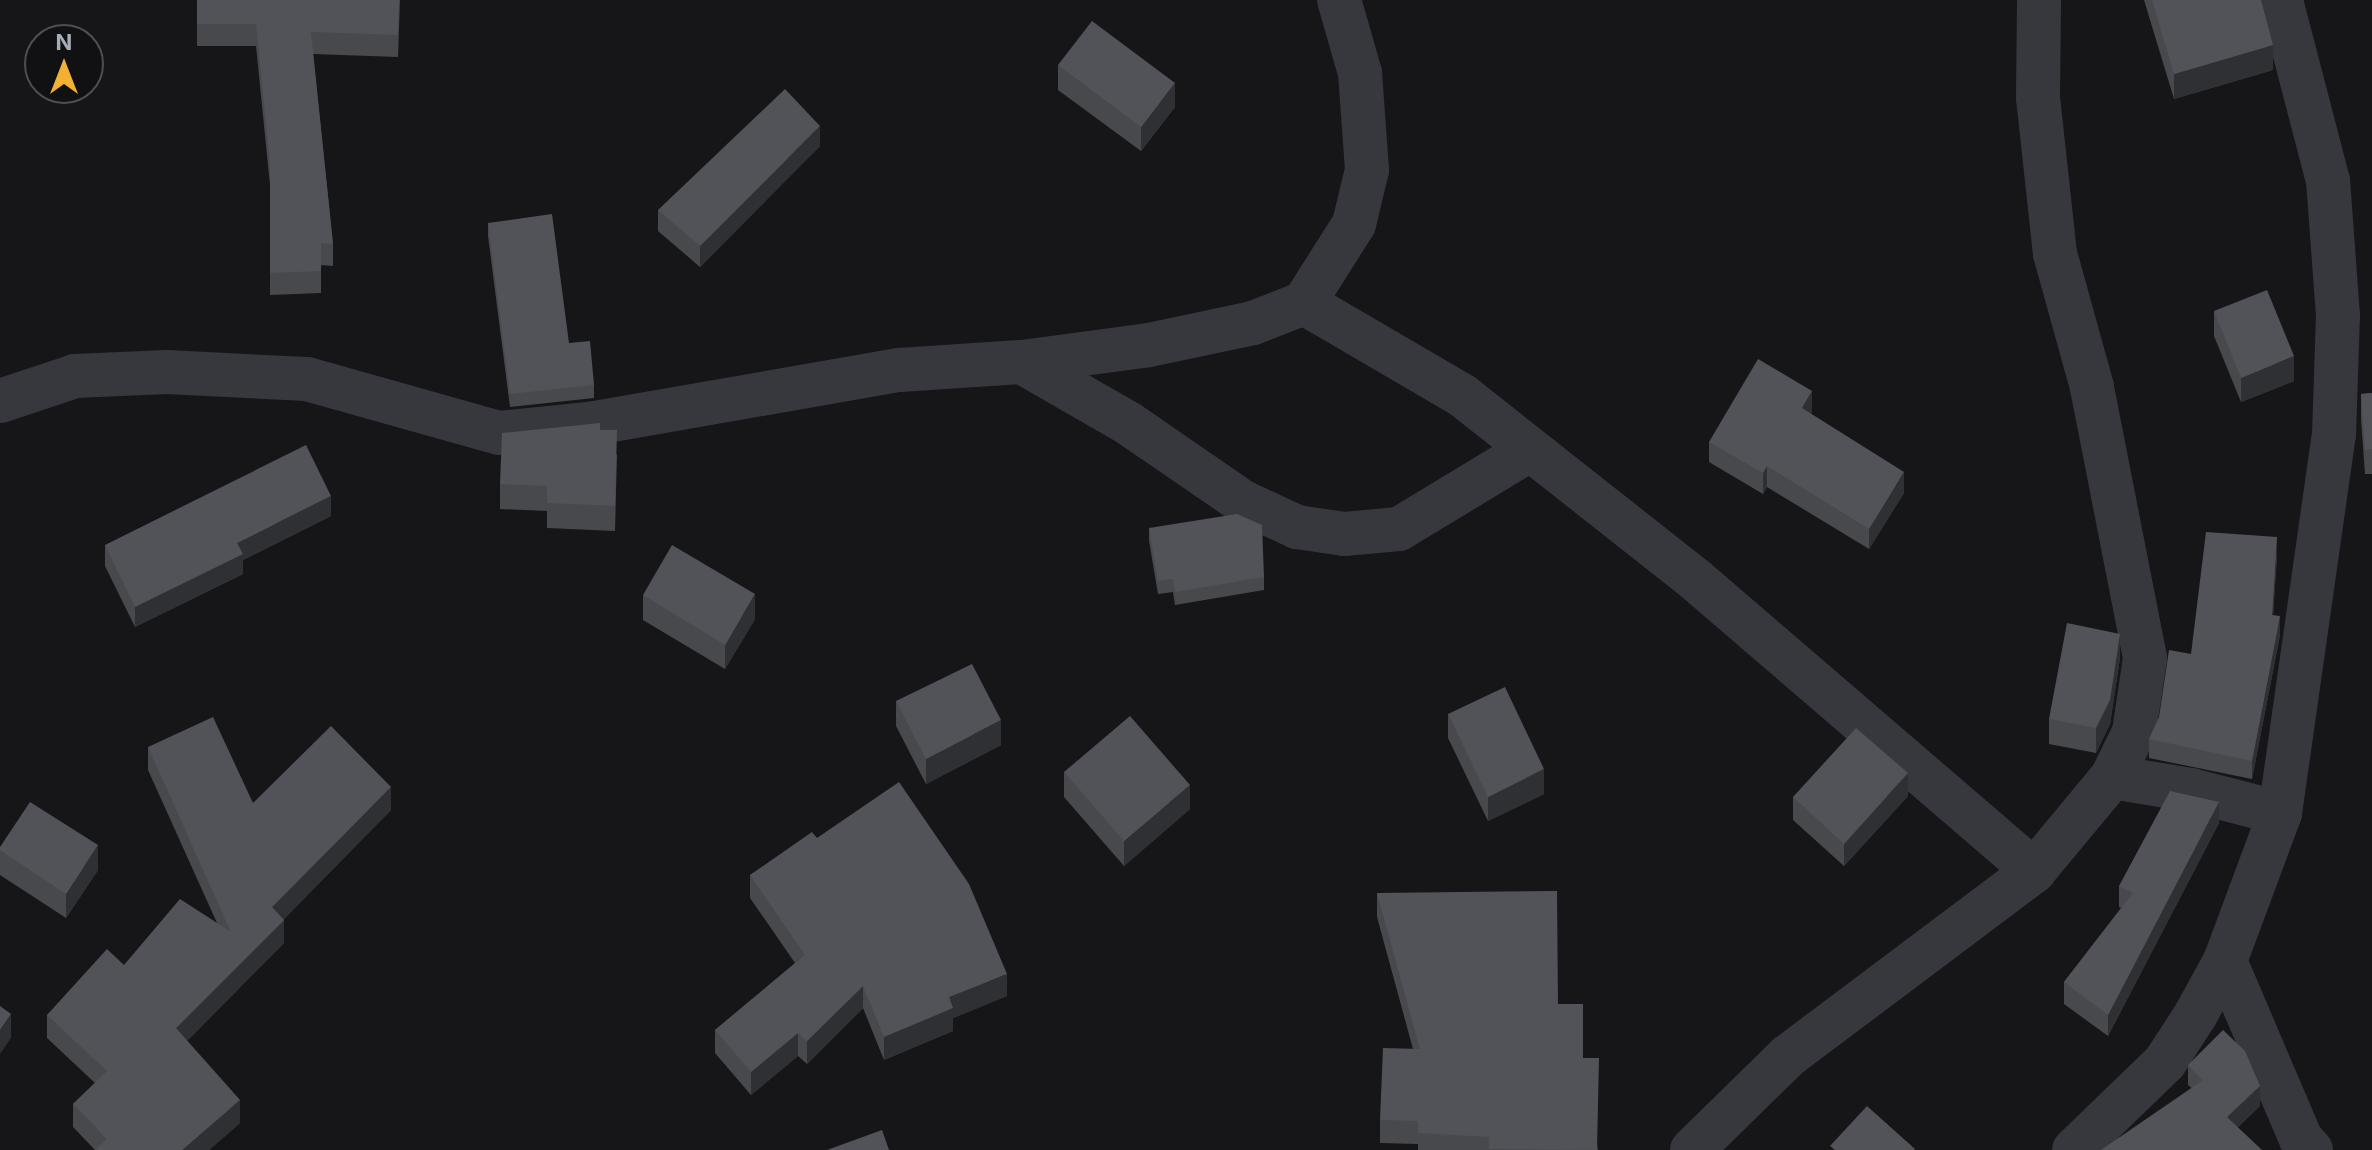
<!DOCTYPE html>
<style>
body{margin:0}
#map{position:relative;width:2372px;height:1150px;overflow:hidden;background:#161618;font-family:Inter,sans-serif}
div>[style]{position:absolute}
.street>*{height:44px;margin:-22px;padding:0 22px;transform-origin:22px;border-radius:22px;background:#37383d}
.wall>*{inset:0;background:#47494d}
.shaded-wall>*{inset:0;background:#2f3033}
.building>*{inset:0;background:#525359}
span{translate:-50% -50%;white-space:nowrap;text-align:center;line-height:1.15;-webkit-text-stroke:6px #111113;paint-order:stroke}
.north{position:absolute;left:24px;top:24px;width:80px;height:80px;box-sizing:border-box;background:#111113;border:2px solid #4d4f55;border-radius:50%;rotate:0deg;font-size:22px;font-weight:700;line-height:32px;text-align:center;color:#a8adb8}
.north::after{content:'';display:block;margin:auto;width:28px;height:36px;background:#f2b134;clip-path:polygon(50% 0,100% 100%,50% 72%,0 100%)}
</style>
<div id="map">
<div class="street">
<div style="left:1304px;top:303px;width:184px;rotate:30.3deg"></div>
<div style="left:1463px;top:396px;width:297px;rotate:38.3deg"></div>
<div style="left:1696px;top:580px;width:446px;rotate:40.7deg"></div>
<div style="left:1022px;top:362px;width:122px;rotate:29.9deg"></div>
<div style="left:1128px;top:423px;width:140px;rotate:34.5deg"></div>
<div style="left:1243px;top:502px;width:60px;rotate:24.8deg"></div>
<div style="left:1297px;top:527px;width:48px;rotate:8.5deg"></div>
<div style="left:1344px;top:534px;width:55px;rotate:-5.2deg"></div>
<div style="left:1399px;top:529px;width:151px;rotate:-31.2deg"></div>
<div style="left:0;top:401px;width:79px;rotate:-18.4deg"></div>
<div style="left:75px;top:376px;width:92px;rotate:-2.5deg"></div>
<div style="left:167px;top:372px;width:140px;rotate:2.9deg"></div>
<div style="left:307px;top:379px;width:199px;rotate:15.7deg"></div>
<div style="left:499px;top:433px;width:97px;rotate:-5.9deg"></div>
<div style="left:595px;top:423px;width:310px;rotate:-9.9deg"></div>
<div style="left:900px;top:370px;width:122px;rotate:-3.8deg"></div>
<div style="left:1022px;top:362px;width:128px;rotate:-7.6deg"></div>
<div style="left:1149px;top:345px;width:106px;rotate:-11.9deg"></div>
<div style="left:1253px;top:323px;width:55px;rotate:-21.4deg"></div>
<div style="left:1304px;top:303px;width:93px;rotate:-57.7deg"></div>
<div style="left:1354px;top:224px;width:56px;rotate:-76.5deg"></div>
<div style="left:1367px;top:170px;width:97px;rotate:-94.1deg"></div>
<div style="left:1360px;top:73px;width:76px;rotate:-106deg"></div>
<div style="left:2112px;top:777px;width:80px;rotate:9.3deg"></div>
<div style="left:2191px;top:790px;width:92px;rotate:14.5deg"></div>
<div style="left:2225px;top:961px;width:194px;rotate:66.9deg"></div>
<div style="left:2301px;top:1139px;width:15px;rotate:48deg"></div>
<div style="left:1692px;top:1150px;width:134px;rotate:-44.4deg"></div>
<div style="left:1788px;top:1056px;width:308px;rotate:-36.9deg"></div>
<div style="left:2034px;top:871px;width:122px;rotate:-50.3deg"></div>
<div style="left:2112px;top:777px;width:50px;rotate:-63.9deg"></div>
<div style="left:2134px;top:732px;width:75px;rotate:-81.5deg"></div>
<div style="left:2145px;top:658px;width:276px;rotate:-101.1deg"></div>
<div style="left:2092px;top:387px;width:138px;rotate:-105.5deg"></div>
<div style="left:2055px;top:254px;width:157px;rotate:-96.2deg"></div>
<div style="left:2038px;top:98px;width:98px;rotate:-89.4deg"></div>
<div style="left:2074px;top:1150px;width:127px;rotate:-44deg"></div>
<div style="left:2165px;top:1062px;width:57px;rotate:-57.1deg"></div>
<div style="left:2196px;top:1014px;width:60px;rotate:-61.3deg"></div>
<div style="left:2225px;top:961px;width:158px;rotate:-69.6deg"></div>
<div style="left:2280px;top:813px;width:382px;rotate:-81.9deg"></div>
<div style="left:2334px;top:435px;width:119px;rotate:-88.1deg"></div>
<div style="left:2338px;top:316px;width:135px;rotate:-94.2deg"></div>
<div style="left:2328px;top:181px;width:187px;rotate:-104.6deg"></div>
</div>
<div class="wall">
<div style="clip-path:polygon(197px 0,400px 0,398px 57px,313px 54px,333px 244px,333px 266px,321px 265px,321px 293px,270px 295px,270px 185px,256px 46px,197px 46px)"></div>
<div style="clip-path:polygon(2144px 0,2261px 0,2273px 70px,2174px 99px)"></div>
<div style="clip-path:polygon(1058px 65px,1175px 107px,1141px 151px,1058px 90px)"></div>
<div style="clip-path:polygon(820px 146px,700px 267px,658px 231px,658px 210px)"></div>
<div style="clip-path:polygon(488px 223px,569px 343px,594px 385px,594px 398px,510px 407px,488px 236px)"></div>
<div style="clip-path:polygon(2214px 311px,2294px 381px,2241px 402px,2214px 336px)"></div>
<div style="clip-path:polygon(2372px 393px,2372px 474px,2365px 474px,2361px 419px,2361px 394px)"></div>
<div style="clip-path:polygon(1812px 412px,1810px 414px,1904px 493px,1869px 549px,1767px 487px,1763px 494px,1709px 462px,1709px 442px)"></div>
<div style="clip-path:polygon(600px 430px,617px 455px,615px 531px,547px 528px,547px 511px,500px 509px,500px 484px)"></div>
<div style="clip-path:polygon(331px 516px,243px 560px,243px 574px,135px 627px,105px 566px,105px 545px)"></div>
<div style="clip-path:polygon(1149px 528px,1264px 577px,1264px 590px,1175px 605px,1173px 592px,1158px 594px,1149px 541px)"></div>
<div style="clip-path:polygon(2277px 555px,2273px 615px,2280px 635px,2252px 779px,2149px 758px,2149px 739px,2191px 654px)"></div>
<div style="clip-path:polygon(643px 595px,755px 619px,725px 669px,643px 620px)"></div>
<div style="clip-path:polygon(2120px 658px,2110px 724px,2096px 753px,2049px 744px,2049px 719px)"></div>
<div style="clip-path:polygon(896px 701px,1001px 745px,926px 784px,896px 726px)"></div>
<div style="clip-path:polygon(1448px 714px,1544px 794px,1488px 821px,1448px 738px)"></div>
<div style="clip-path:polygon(148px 747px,253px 803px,391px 810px,284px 919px,284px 943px,187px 1041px,240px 1123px,209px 1150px,95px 1150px,73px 1127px,73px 1104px,95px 1083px,47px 1038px,47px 1015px,124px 965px,217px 923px,148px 770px)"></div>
<div style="clip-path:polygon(1064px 772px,1190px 809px,1124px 866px,1064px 797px)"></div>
<div style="clip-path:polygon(1908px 796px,1844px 866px,1793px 820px,1793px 797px)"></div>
<div style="clip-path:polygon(2219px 823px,2108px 1036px,2064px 1004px,2064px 982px,2121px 908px,2119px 907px,2119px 886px)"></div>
<div style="clip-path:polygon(817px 838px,1007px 996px,953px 1018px,953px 1031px,884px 1060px,863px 1008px,807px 1064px,798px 1056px,751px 1095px,715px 1053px,715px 1030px,795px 963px,750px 898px,750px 875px)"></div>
<div style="clip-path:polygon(0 847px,98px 870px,66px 918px,0 875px)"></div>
<div style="clip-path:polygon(1377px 893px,1558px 1004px,1583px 1058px,1598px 1150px,1418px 1150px,1418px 1144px,1380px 1143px,1380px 1120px,1413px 1049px,1377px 917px)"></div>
<div style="clip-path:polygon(2188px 1065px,2260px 1106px,2238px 1127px,2188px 1085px)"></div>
</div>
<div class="shaded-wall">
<div style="clip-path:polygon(2273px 45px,2273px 70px,2174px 99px,2174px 74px)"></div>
<div style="clip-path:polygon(1175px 83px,1175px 107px,1141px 151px,1141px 127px)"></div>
<div style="clip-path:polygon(820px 126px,820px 146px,700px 267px,700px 246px)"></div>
<div style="clip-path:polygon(2294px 356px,2294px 381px,2241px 402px,2241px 378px)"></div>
<div style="clip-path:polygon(1812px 391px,1812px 412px,1802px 429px,1802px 408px)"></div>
<div style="clip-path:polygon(1767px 466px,1767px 487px,1763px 494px,1763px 473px)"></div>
<div style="clip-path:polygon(1904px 472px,1904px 493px,1869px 549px,1869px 529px)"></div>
<div style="clip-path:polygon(331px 496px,331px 516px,243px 560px,243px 574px,135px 627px,135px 607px,237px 543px)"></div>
<div style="clip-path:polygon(2277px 537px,2277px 555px,2272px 634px,2272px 615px)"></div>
<div style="clip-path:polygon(755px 594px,755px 619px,725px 669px,725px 645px)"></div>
<div style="clip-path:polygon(2280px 616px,2280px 635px,2252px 779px,2252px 761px)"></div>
<div style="clip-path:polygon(2120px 634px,2120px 658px,2110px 724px,2096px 753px,2096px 728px)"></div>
<div style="clip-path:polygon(1001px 720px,1001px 745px,926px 784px,926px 759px)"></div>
<div style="clip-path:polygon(1544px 769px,1544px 794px,1488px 821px,1488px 797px)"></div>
<div style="clip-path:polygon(1908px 773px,1908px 796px,1844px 866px,1844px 844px)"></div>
<div style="clip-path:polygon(1190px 785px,1190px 809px,1124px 866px,1124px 841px)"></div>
<div style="clip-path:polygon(391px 787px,391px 810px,272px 931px,272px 907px)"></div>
<div style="clip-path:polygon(2219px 802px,2219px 823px,2108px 1036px,2108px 1015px)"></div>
<div style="clip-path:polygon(98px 845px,98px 870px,66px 918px,66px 894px)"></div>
<div style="clip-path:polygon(284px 920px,284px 943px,176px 1052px,176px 1028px)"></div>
<div style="clip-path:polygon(1007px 974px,1007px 996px,953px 1018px,953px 1031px,884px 1060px,884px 1037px,949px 997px)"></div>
<div style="clip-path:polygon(863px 986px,863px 1008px,807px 1064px,807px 1041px)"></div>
<div style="clip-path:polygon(11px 1014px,11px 1038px,0 1054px,0 1030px)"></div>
<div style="clip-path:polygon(798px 1033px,798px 1056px,751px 1095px,751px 1072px)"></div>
<div style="clip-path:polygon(2260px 1086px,2260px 1106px,2227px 1137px,2227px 1117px)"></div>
<div style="clip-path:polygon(240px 1100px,240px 1123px,209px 1150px,182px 1150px)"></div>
</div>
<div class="building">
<div style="clip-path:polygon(197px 0,399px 0,398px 35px,311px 32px,333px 244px,321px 243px,321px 271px,270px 273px,270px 163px,256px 24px,197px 24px)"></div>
<div style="clip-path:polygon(2152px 0,2261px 0,2273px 45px,2174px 74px)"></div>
<div style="clip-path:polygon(1092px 21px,1175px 83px,1141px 127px,1058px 65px)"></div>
<div style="clip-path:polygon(785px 89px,820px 126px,700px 246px,658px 210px)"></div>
<div style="clip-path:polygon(552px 214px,569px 343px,590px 341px,594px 385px,510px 394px,488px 223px)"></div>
<div style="clip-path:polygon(2267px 290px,2294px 356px,2241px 378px,2214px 311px)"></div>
<div style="clip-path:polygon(1758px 359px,1812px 391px,1802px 408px,1904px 472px,1869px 529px,1767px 466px,1763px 473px,1709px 442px)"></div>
<div style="clip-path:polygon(2372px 393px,2372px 449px,2365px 450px,2361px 394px)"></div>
<div style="clip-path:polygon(600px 423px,600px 430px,617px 430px,615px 506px,547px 503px,547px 486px,500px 484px,502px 433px)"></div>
<div style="clip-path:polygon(306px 445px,331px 496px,237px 543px,243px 554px,135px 607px,105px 545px)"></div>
<div style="clip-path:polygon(1237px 514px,1262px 525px,1264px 577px,1175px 592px,1173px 579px,1158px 581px,1149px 528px)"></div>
<div style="clip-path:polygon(2206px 532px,2277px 537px,2272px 615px,2280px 616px,2252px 761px,2149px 739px,2159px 717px,2169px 650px,2191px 654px)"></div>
<div style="clip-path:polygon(672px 545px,755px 594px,725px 645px,643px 595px)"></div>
<div style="clip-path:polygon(2067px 623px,2120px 634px,2110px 700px,2096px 728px,2049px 719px)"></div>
<div style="clip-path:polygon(972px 664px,1001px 720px,926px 759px,896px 701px)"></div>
<div style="clip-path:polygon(1505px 687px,1544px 769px,1488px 797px,1448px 714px)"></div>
<div style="clip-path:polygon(1130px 716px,1190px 785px,1124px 841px,1064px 772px)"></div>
<div style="clip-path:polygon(213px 717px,253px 803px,331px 726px,391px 787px,272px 907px,284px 920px,176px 1028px,240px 1100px,182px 1150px,95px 1150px,107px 1139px,73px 1104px,107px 1071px,47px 1015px,107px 949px,124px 965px,180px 899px,231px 932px,148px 747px)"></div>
<div style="clip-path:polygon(1856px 728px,1908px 773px,1844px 844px,1793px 797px)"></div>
<div style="clip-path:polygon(899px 782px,969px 884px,1007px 974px,949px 997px,953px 1008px,884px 1037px,863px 986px,807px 1041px,798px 1033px,751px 1072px,715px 1030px,805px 955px,750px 875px,812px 832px,817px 838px)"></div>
<div style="clip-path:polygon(2170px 791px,2219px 802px,2108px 1015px,2064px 982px,2133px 893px,2119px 886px)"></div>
<div style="clip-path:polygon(30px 802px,98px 845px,66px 894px,0 850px,0 847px)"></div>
<div style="clip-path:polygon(1557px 891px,1558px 1004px,1583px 1004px,1583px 1058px,1599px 1058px,1597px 1150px,1489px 1149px,1489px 1137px,1418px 1133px,1418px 1121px,1380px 1120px,1383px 1048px,1420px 1049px,1377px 893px)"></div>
<div style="clip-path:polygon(0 1006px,11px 1014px,0 1030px)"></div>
<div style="clip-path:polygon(2223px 1030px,2245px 1051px,2260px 1086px,2227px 1117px,2262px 1150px,2101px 1150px,2203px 1080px,2188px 1065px)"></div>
<div style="clip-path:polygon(1867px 1106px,1915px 1149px,1914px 1150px,1835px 1150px,1830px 1146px)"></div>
<div style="clip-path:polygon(882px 1130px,889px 1150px,827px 1150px)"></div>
</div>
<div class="north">N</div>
</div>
